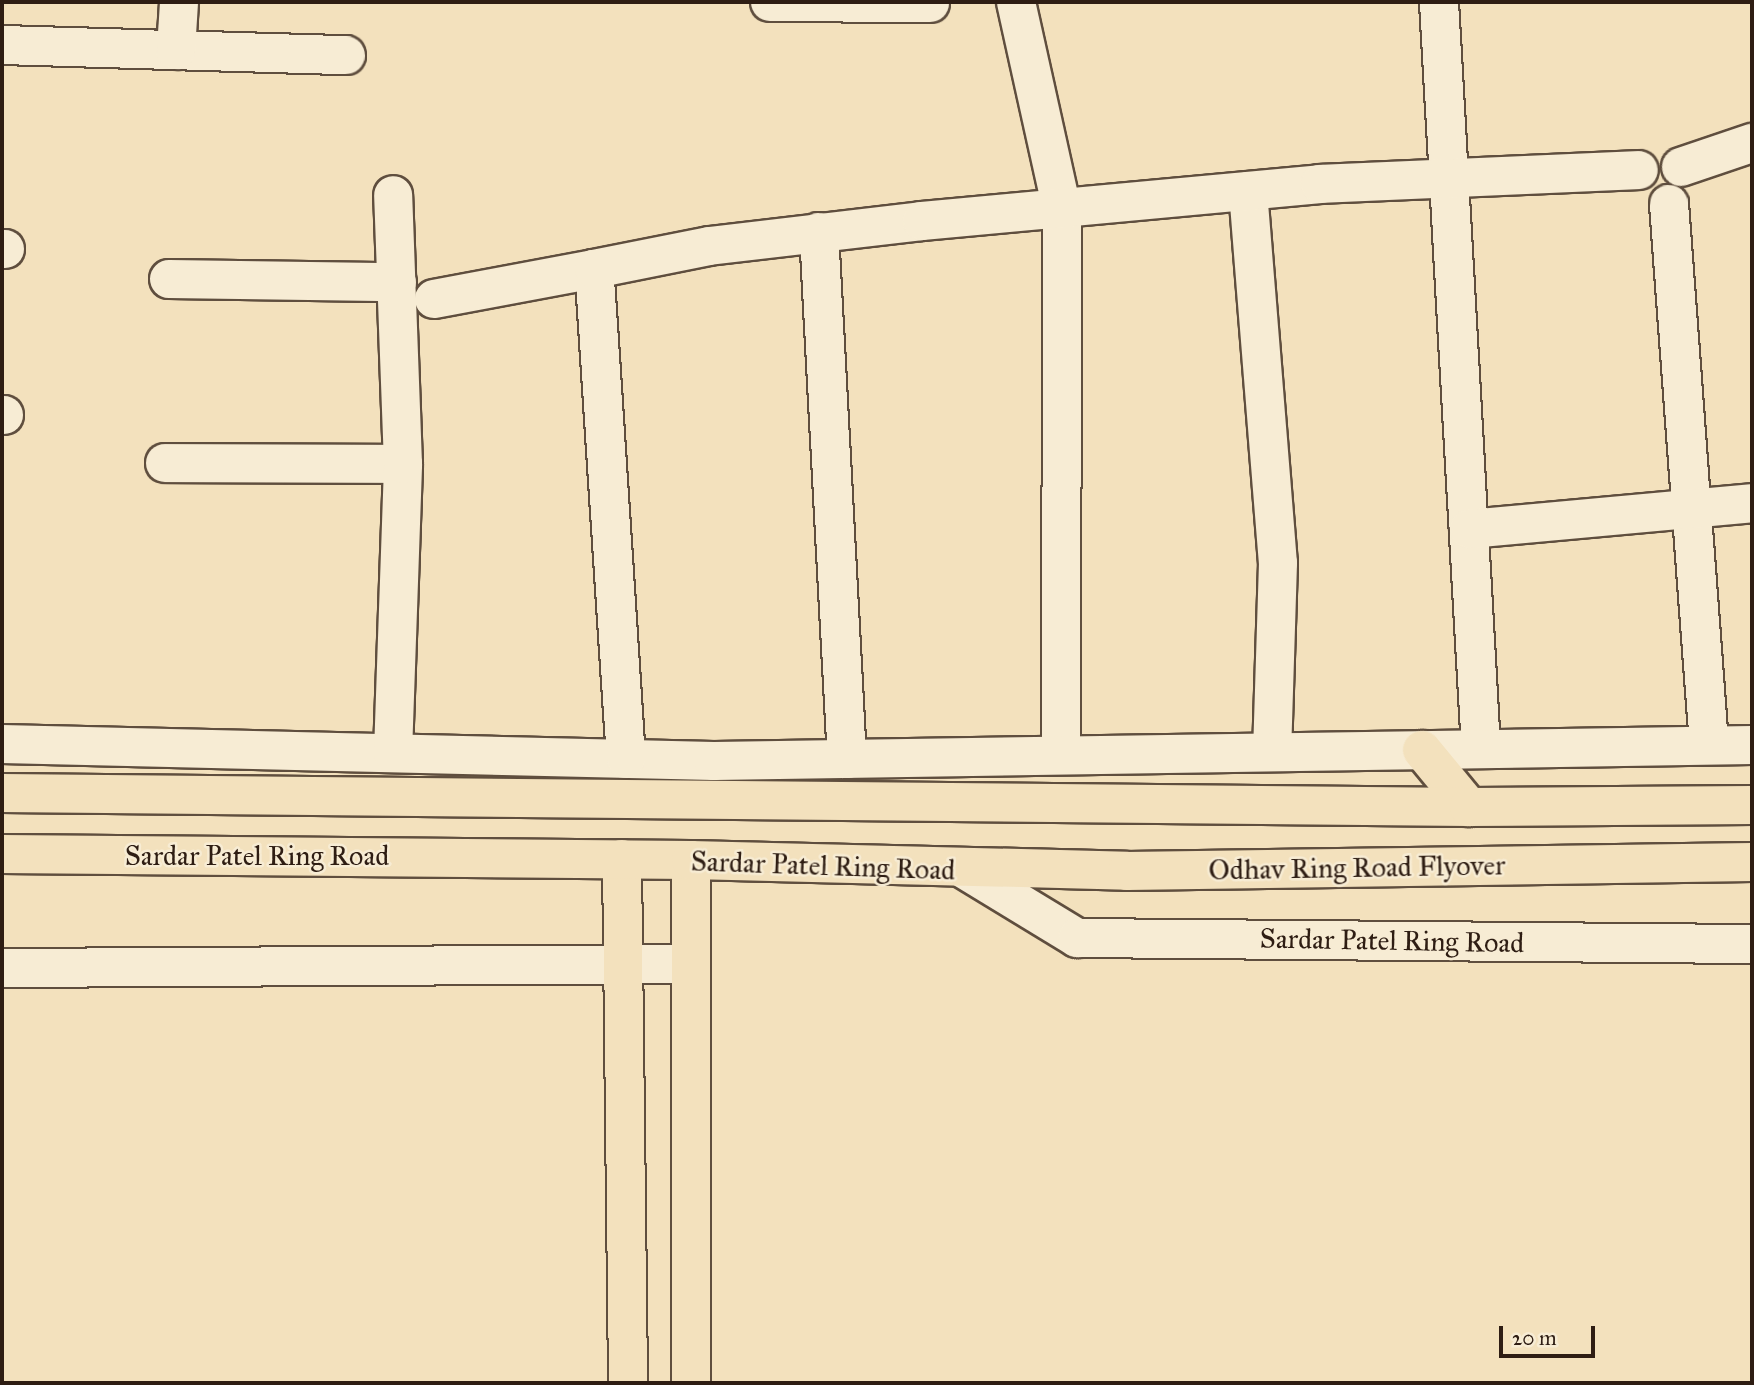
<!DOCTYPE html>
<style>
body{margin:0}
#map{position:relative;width:1754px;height:1385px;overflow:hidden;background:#f3e1bd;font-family:"IM FELL Great Primer",serif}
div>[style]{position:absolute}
.roads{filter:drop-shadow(2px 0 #5f4e3e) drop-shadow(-2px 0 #5f4e3e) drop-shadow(0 2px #5f4e3e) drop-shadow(0 -2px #5f4e3e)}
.minor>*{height:38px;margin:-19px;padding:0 19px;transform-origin:19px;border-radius:19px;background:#f7ecd4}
.major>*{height:38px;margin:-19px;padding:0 19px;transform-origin:19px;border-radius:19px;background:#f3e1bd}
.highway>*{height:38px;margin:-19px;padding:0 19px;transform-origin:19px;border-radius:19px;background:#f3e1bd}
span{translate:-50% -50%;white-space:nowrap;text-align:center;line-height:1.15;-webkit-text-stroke:5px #f7ecd4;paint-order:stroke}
.street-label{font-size:28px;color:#2e1d13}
.frame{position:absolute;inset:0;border:4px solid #2e1d13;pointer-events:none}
.scale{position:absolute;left:1499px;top:1326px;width:96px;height:32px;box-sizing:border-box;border:4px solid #2e1d13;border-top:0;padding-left:9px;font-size:21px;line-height:24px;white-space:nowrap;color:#2e1d13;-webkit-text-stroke:5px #f7ecd4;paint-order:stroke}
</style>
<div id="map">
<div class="roads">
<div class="minor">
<div style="left:770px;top:2px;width:160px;rotate:0.4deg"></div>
<div style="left:1016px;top:2px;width:212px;rotate:77.5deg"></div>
<div style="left:1062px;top:209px;width:546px;rotate:90.1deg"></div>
<div style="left:1439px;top:2px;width:748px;rotate:86.78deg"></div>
<div style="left:2px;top:45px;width:344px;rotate:1.7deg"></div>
<div style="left:176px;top:50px;width:48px;rotate:-86.4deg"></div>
<div style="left:1681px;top:167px;width:75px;rotate:-18.7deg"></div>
<div style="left:1248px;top:191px;width:373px;rotate:85.4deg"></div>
<div style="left:1278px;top:563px;width:189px;rotate:91.8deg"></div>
<div style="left:1669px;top:204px;width:542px;rotate:85.77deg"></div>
<div style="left:819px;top:232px;width:528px;rotate:86.96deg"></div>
<div style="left:2px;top:249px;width:3px"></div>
<div style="left:169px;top:279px;width:228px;rotate:0.8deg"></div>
<div style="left:434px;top:299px;width:163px;rotate:-10.6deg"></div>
<div style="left:2px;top:415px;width:2px"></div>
<div style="left:165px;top:463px;width:238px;rotate:0.2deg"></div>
<div style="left:1469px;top:529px;width:284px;rotate:-5.2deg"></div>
<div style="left:2px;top:744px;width:712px;rotate:1.37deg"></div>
<div style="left:714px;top:761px;width:1038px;rotate:-0.88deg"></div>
<div style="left:393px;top:753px;width:289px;rotate:-88deg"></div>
<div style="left:403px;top:464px;width:269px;rotate:-92.1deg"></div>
<div style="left:626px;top:759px;width:491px;rotate:-93.7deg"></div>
<div style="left:594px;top:269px;width:117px;rotate:-11.3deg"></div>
<div style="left:709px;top:246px;width:214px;rotate:-6.7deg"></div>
<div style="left:922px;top:221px;width:400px;rotate:-5.3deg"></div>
<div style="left:1320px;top:184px;width:319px;rotate:-2.5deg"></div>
<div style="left:962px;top:868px;width:135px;rotate:31.3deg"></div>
<div style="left:1077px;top:938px;width:675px;rotate:0.51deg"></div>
<div style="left:2px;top:968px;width:688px;rotate:-0.33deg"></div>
</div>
<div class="major">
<div style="left:622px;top:859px;width:524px;rotate:89.34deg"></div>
<div style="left:691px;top:1383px;width:523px;rotate:-90deg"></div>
</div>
<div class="highway">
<div style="left:1422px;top:750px;width:74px;rotate:50.5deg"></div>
<div style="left:2px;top:793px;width:1467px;rotate:0.55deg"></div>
<div style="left:1469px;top:807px;width:283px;rotate:-0.4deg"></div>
<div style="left:2px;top:854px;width:689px;rotate:0.5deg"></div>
<div style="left:691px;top:860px;width:436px;rotate:1.4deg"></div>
<div style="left:1127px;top:871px;width:625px;rotate:-0.83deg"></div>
</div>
</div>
<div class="street-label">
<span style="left:257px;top:856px">Sardar Patel Ring Road</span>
<span style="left:823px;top:866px;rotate:2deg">Sardar Patel Ring Road</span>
<span style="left:1357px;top:868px;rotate:-1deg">Odhav Ring Road Flyover</span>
<span style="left:1392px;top:941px;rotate:1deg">Sardar Patel Ring Road</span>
</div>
<div class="frame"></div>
<div class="scale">20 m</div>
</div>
